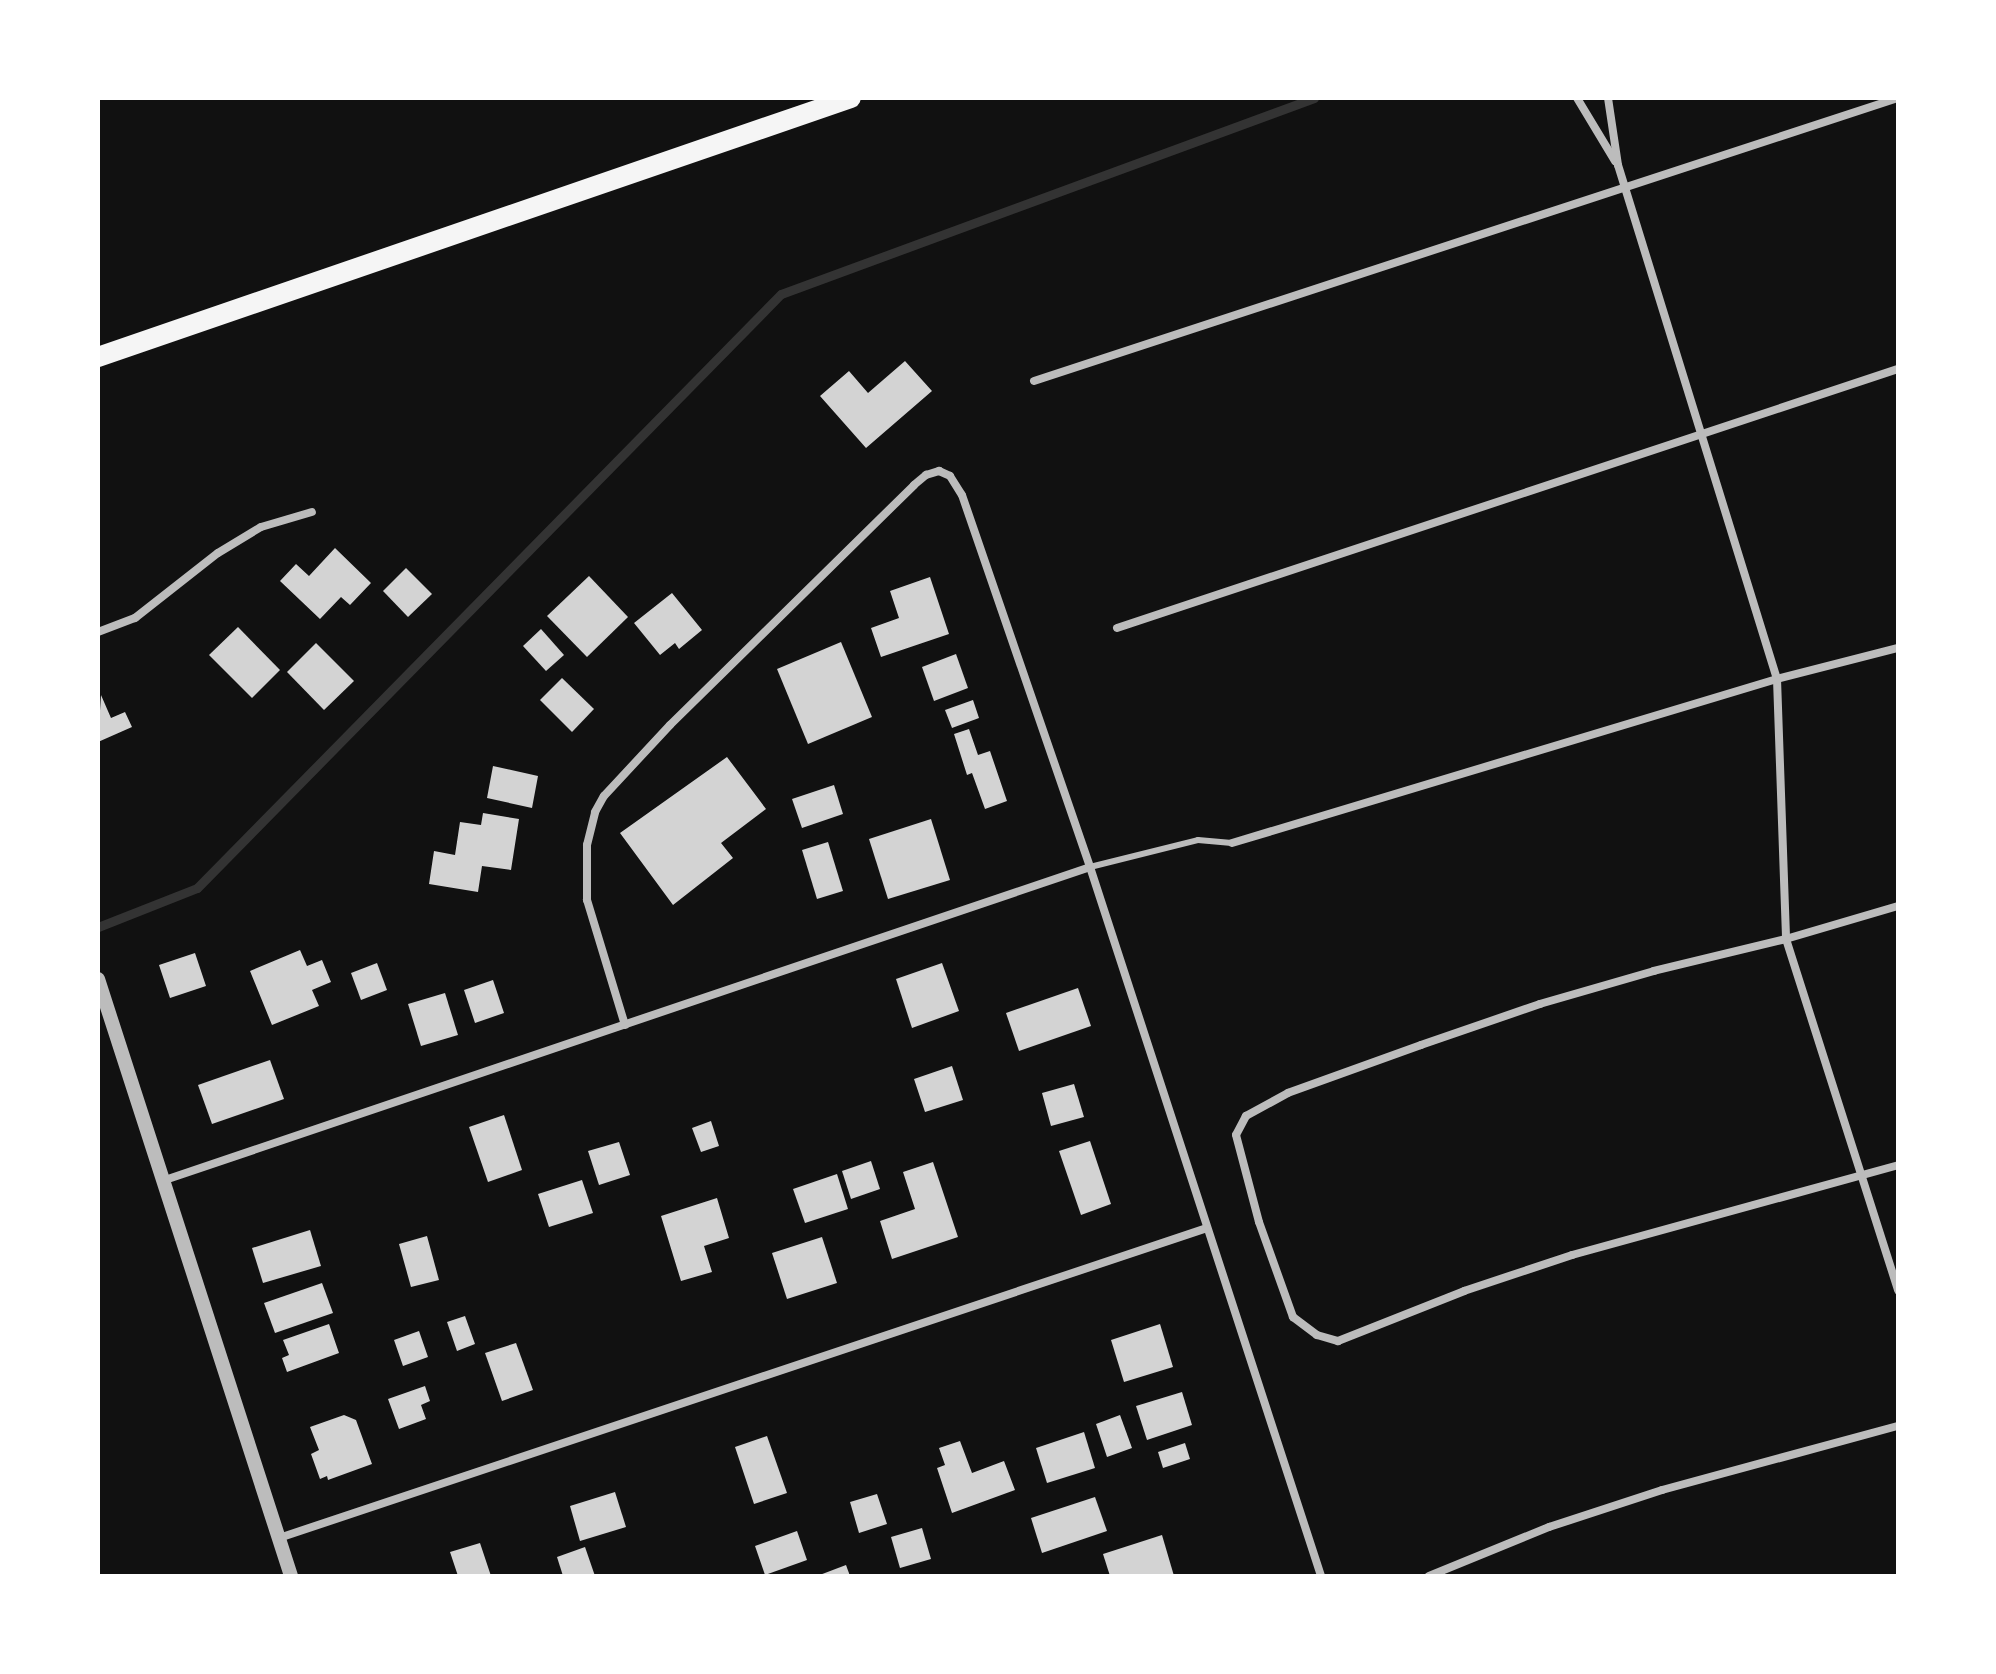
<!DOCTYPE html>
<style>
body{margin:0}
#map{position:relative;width:1996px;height:1674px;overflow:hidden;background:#111;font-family:"Noto Sans",sans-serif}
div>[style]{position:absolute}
.stream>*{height:9px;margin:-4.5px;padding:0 4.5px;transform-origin:4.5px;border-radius:4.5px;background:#333}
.building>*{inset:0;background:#d3d3d3}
.service>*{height:6px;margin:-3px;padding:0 3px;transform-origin:3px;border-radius:3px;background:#bcbcbc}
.minor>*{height:8px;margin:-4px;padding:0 4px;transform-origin:4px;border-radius:4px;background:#bcbcbc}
.tertiary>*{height:14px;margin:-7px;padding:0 7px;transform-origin:7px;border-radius:7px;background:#bcbcbc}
.primary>*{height:20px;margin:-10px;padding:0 10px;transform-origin:10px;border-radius:10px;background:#f5f5f5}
span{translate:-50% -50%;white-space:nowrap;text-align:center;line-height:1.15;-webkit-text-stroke:7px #fff;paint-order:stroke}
.frame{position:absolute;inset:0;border:100px solid #fff;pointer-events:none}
</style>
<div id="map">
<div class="stream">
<div style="left:98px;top:927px;width:106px;rotate:-21.5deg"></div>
<div style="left:197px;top:888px;width:833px;rotate:-45.49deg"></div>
<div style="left:781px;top:294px;width:568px;rotate:-20.19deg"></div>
</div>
<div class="building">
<div style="clip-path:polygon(905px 361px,932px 391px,866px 448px,820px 396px,849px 371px,868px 393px)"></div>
<div style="clip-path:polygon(335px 548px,371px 583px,350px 605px,341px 597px,320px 619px,280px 581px,296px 564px,309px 576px)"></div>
<div style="clip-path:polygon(406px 568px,432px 594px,408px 617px,383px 591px)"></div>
<div style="clip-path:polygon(589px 576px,628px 617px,587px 657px,547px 616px)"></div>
<div style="clip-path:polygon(930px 577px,949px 634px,881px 657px,871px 628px,899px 618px,890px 591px)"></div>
<div style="clip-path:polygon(672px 593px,702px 630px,679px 649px,675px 643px,660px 655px,634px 623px)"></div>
<div style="clip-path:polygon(238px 627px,280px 670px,252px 698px,209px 655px)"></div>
<div style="clip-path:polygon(541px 629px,564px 655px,546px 671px,523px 646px)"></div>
<div style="clip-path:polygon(841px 642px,872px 717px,808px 744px,777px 669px)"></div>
<div style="clip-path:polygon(316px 643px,354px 681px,324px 710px,287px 672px)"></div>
<div style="clip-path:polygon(956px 654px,968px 688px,934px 701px,922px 667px)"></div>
<div style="clip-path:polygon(562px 678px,594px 709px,572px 732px,540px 700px)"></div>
<div style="clip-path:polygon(101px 695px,111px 718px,125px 712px,132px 727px,98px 742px)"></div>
<div style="clip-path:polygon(973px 700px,979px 718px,952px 728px,945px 710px)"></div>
<div style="clip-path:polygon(969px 729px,978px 755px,990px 751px,1007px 801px,985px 809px,972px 773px,967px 775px,954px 734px)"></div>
<div style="clip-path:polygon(727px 757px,766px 809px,721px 843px,733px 858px,673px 905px,620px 833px)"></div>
<div style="clip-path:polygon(493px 766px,538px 776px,532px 808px,487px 798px)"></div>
<div style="clip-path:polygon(834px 785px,843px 814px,802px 828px,792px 799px)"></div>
<div style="clip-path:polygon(483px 813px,519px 819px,511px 870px,482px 866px,478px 892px,429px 884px,434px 851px,455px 855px,460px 822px,481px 825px)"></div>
<div style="clip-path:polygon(931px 819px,950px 880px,888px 899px,869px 839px)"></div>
<div style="clip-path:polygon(828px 842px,843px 891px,817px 899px,802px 850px)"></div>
<div style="clip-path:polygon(300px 950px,307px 966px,322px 960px,331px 982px,312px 990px,319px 1006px,272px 1025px,250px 971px)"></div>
<div style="clip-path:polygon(195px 953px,206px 986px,170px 998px,159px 965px)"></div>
<div style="clip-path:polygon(377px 963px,387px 990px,361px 1000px,351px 973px)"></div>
<div style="clip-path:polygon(942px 963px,959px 1011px,912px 1028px,896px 979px)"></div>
<div style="clip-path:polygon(493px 980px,504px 1013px,475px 1023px,464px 990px)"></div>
<div style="clip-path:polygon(1078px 988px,1091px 1026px,1019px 1051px,1006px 1013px)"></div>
<div style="clip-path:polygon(445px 993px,458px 1035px,421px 1046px,408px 1004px)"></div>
<div style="clip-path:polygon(270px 1060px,284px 1099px,212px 1124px,198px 1085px)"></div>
<div style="clip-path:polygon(952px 1066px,963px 1100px,925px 1112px,914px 1079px)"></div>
<div style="clip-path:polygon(1074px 1084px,1084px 1117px,1051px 1126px,1042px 1093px)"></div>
<div style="clip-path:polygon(504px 1115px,522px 1170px,488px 1182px,469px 1127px)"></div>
<div style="clip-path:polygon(711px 1121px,719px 1146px,701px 1152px,692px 1128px)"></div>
<div style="clip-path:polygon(1090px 1141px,1111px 1204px,1081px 1215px,1059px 1151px)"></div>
<div style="clip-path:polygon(619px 1142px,630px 1175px,599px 1185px,588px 1151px)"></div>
<div style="clip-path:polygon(871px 1161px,880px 1189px,851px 1199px,842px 1171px)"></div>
<div style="clip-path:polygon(933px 1162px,958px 1237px,892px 1259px,880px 1221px,915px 1209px,903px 1172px)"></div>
<div style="clip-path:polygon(837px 1174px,848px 1209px,805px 1223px,793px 1189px)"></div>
<div style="clip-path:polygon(582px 1180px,593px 1213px,549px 1227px,538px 1194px)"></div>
<div style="clip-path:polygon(717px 1198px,729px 1238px,704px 1246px,712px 1272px,681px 1281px,661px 1216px)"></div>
<div style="clip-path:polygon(310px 1230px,321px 1266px,263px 1283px,252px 1248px)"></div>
<div style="clip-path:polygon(427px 1236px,439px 1280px,411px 1287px,399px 1244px)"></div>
<div style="clip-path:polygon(822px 1237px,837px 1283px,787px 1299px,772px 1253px)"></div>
<div style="clip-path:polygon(322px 1283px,333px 1313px,275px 1333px,264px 1303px)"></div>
<div style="clip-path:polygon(465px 1316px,475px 1344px,457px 1351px,447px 1322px)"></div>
<div style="clip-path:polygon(329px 1324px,339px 1353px,287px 1372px,282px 1358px,289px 1355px,283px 1340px)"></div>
<div style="clip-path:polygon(1160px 1324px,1173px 1367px,1124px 1382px,1111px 1340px)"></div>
<div style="clip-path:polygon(419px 1331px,428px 1357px,403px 1366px,394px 1340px)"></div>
<div style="clip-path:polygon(516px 1343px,533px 1390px,502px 1401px,485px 1353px)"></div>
<div style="clip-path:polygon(425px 1386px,430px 1401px,421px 1405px,426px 1419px,399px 1429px,388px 1399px)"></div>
<div style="clip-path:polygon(1182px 1392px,1192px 1425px,1147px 1440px,1136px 1406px)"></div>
<div style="clip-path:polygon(344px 1415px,356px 1420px,372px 1464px,328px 1480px,327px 1476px,320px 1479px,311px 1454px,319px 1450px,310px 1427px)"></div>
<div style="clip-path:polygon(1120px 1415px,1132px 1448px,1107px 1457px,1096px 1424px)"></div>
<div style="clip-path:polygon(1084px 1432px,1095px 1468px,1047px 1483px,1036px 1448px)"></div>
<div style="clip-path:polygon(767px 1436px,787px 1493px,754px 1504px,735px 1447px)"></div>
<div style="clip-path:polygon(960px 1441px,972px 1473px,1004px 1461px,1015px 1490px,952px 1513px,937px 1468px,945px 1465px,939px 1448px)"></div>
<div style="clip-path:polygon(1185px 1443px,1190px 1459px,1163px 1468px,1158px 1452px)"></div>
<div style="clip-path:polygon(615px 1492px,626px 1527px,580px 1541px,570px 1506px)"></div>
<div style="clip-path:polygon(877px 1494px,887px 1524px,859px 1533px,850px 1502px)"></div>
<div style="clip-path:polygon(1095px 1497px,1107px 1531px,1042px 1553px,1031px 1518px)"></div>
<div style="clip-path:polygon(922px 1528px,931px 1559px,900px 1568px,891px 1537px)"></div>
<div style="clip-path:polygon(797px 1531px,807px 1560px,765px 1575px,755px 1546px)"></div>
<div style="clip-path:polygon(1162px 1535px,1174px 1576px,1110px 1576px,1103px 1554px)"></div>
<div style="clip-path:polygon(480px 1543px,491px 1576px,458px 1576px,450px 1552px)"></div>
<div style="clip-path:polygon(585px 1547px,595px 1576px,563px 1576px,557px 1557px)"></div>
<div style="clip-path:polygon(846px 1565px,850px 1576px,817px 1576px)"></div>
</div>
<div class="service">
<div style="left:1090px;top:867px;width:111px;rotate:-14deg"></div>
<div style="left:1198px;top:840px;width:34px;rotate:5deg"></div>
</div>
<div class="minor">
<div style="left:1577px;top:98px;width:74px;rotate:58.9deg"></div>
<div style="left:1608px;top:98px;width:68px;rotate:81.5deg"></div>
<div style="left:1618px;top:165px;width:538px;rotate:72.81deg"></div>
<div style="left:1777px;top:679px;width:260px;rotate:88deg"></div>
<div style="left:1786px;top:939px;width:369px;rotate:72.3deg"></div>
<div style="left:1034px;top:381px;width:909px;rotate:-18.14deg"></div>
<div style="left:1117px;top:628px;width:823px;rotate:-18.35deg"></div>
<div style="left:98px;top:632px;width:40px;rotate:-21deg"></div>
<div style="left:135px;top:618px;width:105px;rotate:-38.1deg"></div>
<div style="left:218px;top:553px;width:50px;rotate:-31.2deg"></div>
<div style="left:261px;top:527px;width:53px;rotate:-16.4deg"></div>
<div style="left:1232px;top:843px;width:569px;rotate:-16.75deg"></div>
<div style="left:1777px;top:679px;width:125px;rotate:-14.4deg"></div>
<div style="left:1898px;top:906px;width:117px;rotate:163.6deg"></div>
<div style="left:1786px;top:939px;width:136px;rotate:166.4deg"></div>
<div style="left:1654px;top:971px;width:119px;rotate:163.9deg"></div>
<div style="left:1540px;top:1004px;width:126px;rotate:161deg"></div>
<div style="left:1421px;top:1045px;width:141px;rotate:160.2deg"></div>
<div style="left:1288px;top:1093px;width:48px;rotate:151.3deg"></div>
<div style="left:1246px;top:1116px;width:21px;rotate:118deg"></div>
<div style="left:1236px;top:1135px;width:90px;rotate:75.2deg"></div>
<div style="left:1259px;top:1222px;width:101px;rotate:70.3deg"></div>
<div style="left:1293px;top:1317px;width:30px;rotate:37deg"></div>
<div style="left:1317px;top:1335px;width:22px;rotate:16deg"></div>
<div style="left:1338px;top:1341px;width:136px;rotate:-21.6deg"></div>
<div style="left:1464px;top:1291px;width:114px;rotate:-18.4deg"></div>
<div style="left:1572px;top:1255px;width:338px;rotate:-15.4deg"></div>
<div style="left:625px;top:1025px;width:131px;rotate:-106.9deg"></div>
<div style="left:587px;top:900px;width:55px;rotate:-90deg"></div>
<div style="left:587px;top:845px;width:34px;rotate:-76deg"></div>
<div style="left:595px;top:812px;width:18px;rotate:-61deg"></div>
<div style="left:604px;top:796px;width:97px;rotate:-47.1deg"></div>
<div style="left:670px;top:725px;width:342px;rotate:-44.5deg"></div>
<div style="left:914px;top:485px;width:16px;rotate:-40deg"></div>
<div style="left:926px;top:475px;width:14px;rotate:-17deg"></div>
<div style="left:939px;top:471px;width:12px;rotate:24deg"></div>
<div style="left:950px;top:476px;width:22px;rotate:58deg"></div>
<div style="left:962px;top:495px;width:393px;rotate:71deg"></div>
<div style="left:1090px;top:867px;width:746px;rotate:71.95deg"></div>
<div style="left:162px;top:1181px;width:980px;rotate:-18.69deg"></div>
<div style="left:279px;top:1538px;width:978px;rotate:-18.47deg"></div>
<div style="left:1429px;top:1576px;width:130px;rotate:-22.2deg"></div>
<div style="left:1549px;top:1527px;width:119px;rotate:-18.1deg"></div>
<div style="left:1662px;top:1490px;width:245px;rotate:-15.2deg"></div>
</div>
<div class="tertiary">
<div style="left:98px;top:979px;width:627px;rotate:72.08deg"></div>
</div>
<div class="primary">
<div style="left:98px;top:357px;width:796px;rotate:-18.98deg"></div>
</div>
<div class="frame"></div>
</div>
